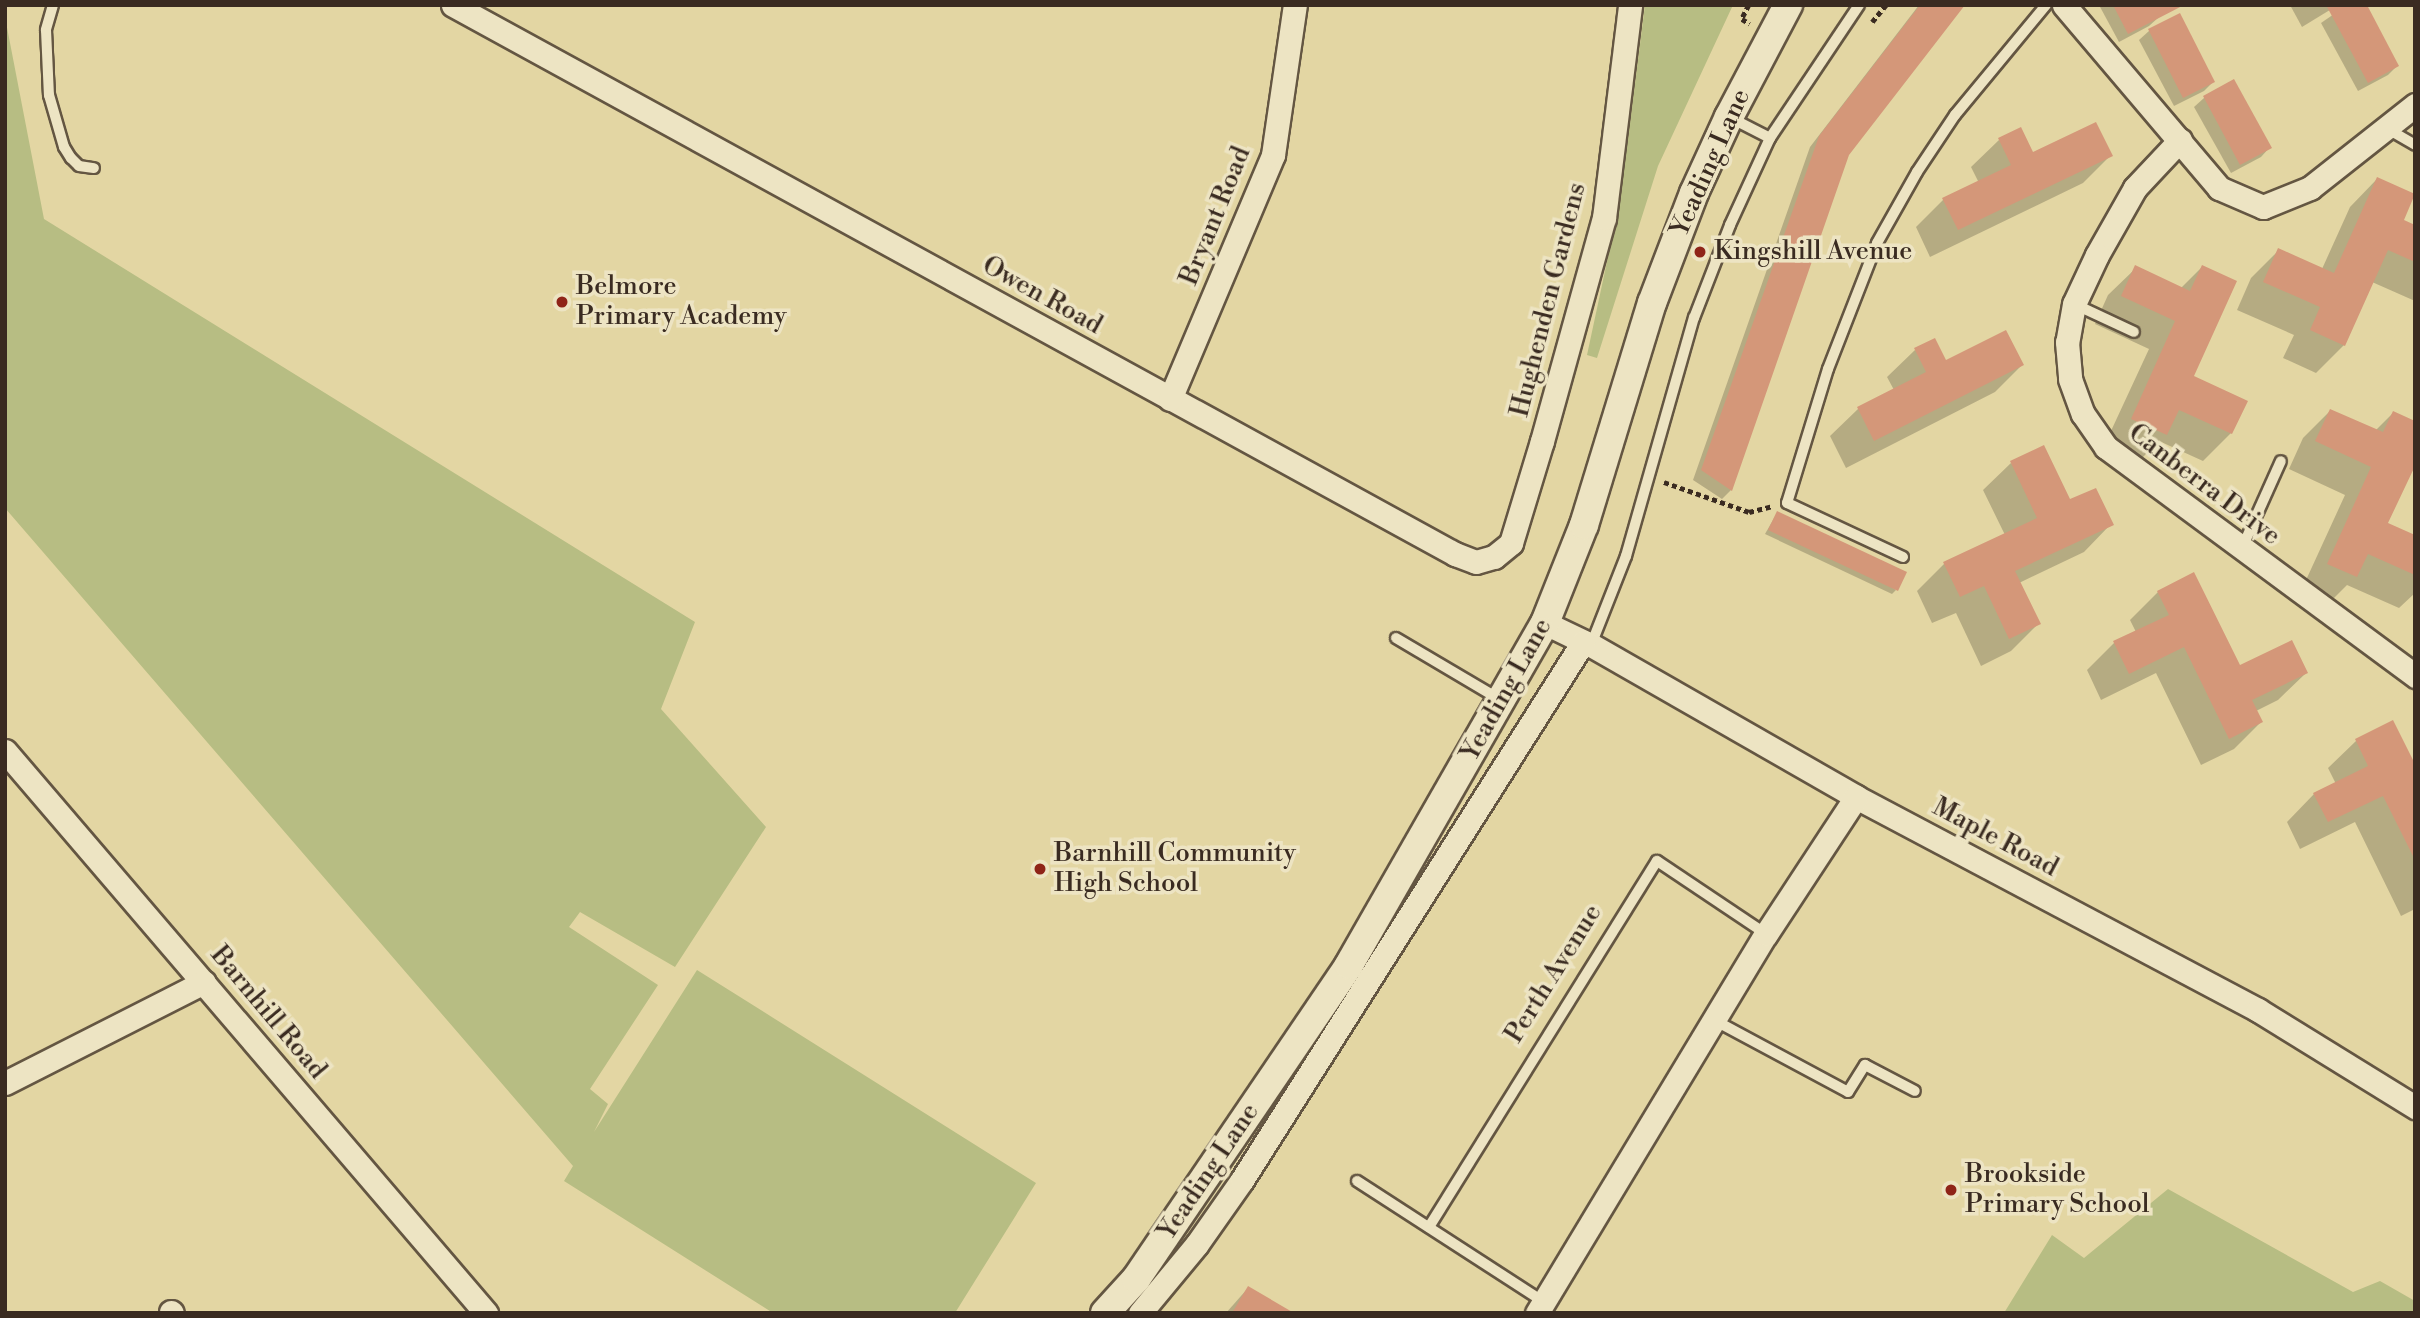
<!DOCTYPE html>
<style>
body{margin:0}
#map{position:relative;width:2420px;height:1318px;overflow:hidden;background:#e3d6a3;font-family:"Libre Bodoni",serif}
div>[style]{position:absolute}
.green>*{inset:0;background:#b7bd83}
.shadow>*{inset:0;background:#0003}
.building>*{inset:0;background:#d49779}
.path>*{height:4.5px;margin-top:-2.25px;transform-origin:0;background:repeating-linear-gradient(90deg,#3a2b21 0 5px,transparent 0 8.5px)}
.roads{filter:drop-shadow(2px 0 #645642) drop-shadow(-2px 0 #645642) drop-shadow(0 2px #645642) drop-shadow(0 -2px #645642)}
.service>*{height:10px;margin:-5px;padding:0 5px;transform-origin:5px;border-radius:5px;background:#ede4c3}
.minor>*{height:23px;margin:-11.5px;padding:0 11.5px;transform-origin:11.5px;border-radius:11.5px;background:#ede4c3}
.tertiary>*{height:28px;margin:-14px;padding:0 14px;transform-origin:14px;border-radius:14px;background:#ede4c3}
.dots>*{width:19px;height:19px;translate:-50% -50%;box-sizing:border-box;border:4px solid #ede4c3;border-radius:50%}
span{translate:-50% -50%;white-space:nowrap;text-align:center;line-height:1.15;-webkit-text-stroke:7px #ede4c3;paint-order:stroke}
.street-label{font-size:26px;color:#3a2b21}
.poi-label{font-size:26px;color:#3a2b21}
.left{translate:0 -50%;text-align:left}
.frame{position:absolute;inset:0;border:7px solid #3a2b21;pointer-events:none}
</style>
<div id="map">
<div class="green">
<div style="clip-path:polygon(1645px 5px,1733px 5px,1658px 166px,1597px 358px,1587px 355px,1620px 201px)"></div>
<div style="clip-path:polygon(5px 17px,44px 219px,695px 622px,661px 709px,766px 827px,675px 967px,580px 912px,569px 927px,658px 985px,590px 1089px,608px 1104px,594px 1132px,697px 970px,1036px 1183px,955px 1313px,773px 1313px,564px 1181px,573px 1166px,5px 508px)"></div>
<div style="clip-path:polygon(2168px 1189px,2353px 1292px,2380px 1281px,2415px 1301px,2415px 1313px,2004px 1313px,2052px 1235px,2084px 1258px)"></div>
</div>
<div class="shadow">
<div style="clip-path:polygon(1919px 5px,1963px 5px,1848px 154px,1731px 490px,1722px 499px,1693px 480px,1810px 147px)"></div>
<div style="clip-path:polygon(2099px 5px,2153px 5px,2159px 17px,2149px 26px,2119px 42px)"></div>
<div style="clip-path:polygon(2290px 5px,2338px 5px,2302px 27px)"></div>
<div style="clip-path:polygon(2347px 5px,2397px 66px,2388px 75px,2358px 91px,2321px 23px)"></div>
<div style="clip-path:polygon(2179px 15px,2213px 82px,2204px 91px,2174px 106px,2139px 40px,2149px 31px)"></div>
<div style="clip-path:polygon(2234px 81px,2270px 147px,2261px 157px,2231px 173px,2194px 107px,2204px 98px)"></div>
<div style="clip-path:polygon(1999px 140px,2033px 154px,2111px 155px,2083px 183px,1930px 257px,1916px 227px,1943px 200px,1979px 183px,1971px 167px)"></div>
<div style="clip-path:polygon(2377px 179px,2402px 221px,2415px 227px,2415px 301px,2372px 282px,2344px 345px,2316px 373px,2283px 358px,2294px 335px,2237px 310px,2251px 278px,2279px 250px,2322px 269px,2350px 207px)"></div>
<div style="clip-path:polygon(2202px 267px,2191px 377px,2231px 433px,2203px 461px,2159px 441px,2138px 462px,2104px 446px,2149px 349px,2095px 324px,2108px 295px,2136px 268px,2181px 288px)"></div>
<div style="clip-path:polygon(1915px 350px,1945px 362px,2022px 365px,1995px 392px,1846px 468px,1830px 436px,1858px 409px,1894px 390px,1887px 377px)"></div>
<div style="clip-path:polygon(2330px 411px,2375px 431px,2393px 413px,2386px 524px,2415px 537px,2415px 593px,2399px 608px,2347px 585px,2328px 604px,2301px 591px,2345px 495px,2289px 469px,2303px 438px)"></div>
<div style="clip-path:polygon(2011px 463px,2069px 502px,2111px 524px,2084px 552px,2019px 583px,2038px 624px,2011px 651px,1981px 666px,1956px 613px,1932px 623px,1917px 591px,1944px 564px,2005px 535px,1983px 490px)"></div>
<div style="clip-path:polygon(1777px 513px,1896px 590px,1892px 594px,1765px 534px)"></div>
<div style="clip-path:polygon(2158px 592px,2239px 668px,2306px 673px,2278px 700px,2256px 711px,2261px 722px,2234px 749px,2201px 765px,2156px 673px,2101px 700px,2087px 670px,2114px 643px,2136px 632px,2130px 620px)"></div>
<div style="clip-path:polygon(2392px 723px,2415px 768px,2415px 909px,2401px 916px,2355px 822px,2300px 849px,2287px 822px,2314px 794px,2336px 784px,2328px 768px,2356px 741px)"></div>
<div style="clip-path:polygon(1248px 1288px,1291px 1313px,1226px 1313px)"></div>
</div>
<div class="building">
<div style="clip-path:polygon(1920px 5px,1965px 5px,1849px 155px,1732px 491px,1701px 470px,1819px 136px)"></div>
<div style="clip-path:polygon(2113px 5px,2184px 5px,2128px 34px)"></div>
<div style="clip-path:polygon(2326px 5px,2367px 5px,2399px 66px,2368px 83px)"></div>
<div style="clip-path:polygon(2180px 13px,2215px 82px,2183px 98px,2148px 29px)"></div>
<div style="clip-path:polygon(2234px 79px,2272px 148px,2240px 165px,2203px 96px)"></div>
<div style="clip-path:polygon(2096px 122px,2113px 156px,1958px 230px,1942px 198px,2011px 165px,1998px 138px,2021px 127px,2033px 152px)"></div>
<div style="clip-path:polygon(2377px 177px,2415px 194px,2404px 220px,2415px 225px,2415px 262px,2388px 250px,2345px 346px,2310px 330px,2320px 307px,2263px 282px,2278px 248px,2334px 273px)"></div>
<div style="clip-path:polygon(2135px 265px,2190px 291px,2202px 265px,2237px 281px,2194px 376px,2248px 401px,2232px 434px,2179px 410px,2167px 435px,2131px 419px,2175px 321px,2121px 296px)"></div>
<div style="clip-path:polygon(2006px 330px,2024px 365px,1874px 441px,1857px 407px,1926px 372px,1914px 348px,1935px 338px,1946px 360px)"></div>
<div style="clip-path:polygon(2330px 409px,2383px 432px,2393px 411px,2415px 421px,2415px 466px,2388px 523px,2415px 535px,2415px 575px,2368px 554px,2357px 577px,2327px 564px,2371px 467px,2315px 441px)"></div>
<div style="clip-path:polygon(2044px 445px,2070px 499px,2096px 488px,2114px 525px,2015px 571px,2041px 624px,2009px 639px,1984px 586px,1960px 597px,1943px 562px,2037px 518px,2010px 461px)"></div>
<div style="clip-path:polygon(1777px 511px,1907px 572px,1898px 591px,1768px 530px)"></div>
<div style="clip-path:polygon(2194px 572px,2240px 665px,2292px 640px,2308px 673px,2252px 700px,2263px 722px,2229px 739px,2184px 647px,2129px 674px,2113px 641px,2169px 615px,2157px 591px)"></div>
<div style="clip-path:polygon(2393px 720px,2415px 764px,2415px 860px,2383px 796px,2328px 822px,2313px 793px,2368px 766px,2355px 739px)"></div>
<div style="clip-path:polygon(1248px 1286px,1294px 1313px,1232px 1313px)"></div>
</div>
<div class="path">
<div style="left:1749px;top:5px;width:16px;rotate:117deg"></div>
<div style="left:1742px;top:19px;width:9px;rotate:32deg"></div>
<div style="left:1872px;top:22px;width:22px;rotate:-51deg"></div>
<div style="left:1664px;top:482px;width:90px;rotate:19.4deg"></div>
<div style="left:1749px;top:512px;width:25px;rotate:-14deg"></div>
</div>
<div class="roads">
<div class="service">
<div style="left:53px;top:5px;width:26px;rotate:106deg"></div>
<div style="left:46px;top:30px;width:65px;rotate:87.4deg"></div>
<div style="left:49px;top:95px;width:54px;rotate:73.9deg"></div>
<div style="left:64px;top:147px;width:13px;rotate:58deg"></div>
<div style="left:71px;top:158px;width:11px;rotate:45deg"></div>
<div style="left:79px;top:166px;width:15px;rotate:8deg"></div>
<div style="left:1729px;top:117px;width:46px;rotate:27.1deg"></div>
<div style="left:2386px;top:128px;width:34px;rotate:30deg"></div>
<div style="left:2074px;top:304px;width:66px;rotate:25deg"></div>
<div style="left:2242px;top:548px;width:95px;rotate:-65.9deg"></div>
<div style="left:1903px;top:557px;width:128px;rotate:-155deg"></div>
<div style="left:1787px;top:503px;width:140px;rotate:-73deg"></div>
<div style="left:1828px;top:369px;width:135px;rotate:-68.7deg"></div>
<div style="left:1877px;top:243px;width:81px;rotate:-60.6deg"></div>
<div style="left:1917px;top:172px;width:69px;rotate:-56.3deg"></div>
<div style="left:1955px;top:115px;width:143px;rotate:-50.4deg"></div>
<div style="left:1396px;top:638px;width:120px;rotate:30.6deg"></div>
<div style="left:1591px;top:645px;width:96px;rotate:-68.5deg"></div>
<div style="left:1626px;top:556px;width:248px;rotate:-74.1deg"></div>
<div style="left:1694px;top:318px;width:100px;rotate:-68.8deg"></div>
<div style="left:1730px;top:225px;width:96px;rotate:-65.3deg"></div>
<div style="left:1770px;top:138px;width:160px;rotate:-56.2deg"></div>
<div style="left:1714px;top:1020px;width:152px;rotate:28.2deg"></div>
<div style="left:1848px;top:1092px;width:32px;rotate:-58deg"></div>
<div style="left:1865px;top:1065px;width:56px;rotate:27.5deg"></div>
<div style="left:1357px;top:1181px;width:223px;rotate:32.9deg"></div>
<div style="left:1429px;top:1227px;width:431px;rotate:-58.1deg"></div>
<div style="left:1657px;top:861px;width:131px;rotate:33.8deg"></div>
</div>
<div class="minor">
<div style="left:453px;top:5px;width:1143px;rotate:28.72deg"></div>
<div style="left:1455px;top:554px;width:22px;rotate:21deg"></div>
<div style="left:1476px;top:562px;width:19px;rotate:-16deg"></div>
<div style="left:1494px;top:557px;width:22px;rotate:-39deg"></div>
<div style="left:1511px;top:543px;width:107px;rotate:-73.1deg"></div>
<div style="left:1542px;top:441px;width:231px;rotate:-74.5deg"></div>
<div style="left:1604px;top:218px;width:215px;rotate:-83deg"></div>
<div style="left:2064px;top:5px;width:240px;rotate:49.7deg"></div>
<div style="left:2219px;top:188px;width:48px;rotate:23.4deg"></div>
<div style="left:2263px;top:207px;width:51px;rotate:-22deg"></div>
<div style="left:2310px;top:188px;width:134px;rotate:-38.3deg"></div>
<div style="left:2180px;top:140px;width:66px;rotate:133.2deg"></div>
<div style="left:2135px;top:188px;width:77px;rotate:119.6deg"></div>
<div style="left:2097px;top:255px;width:54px;rotate:115.1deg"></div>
<div style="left:2074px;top:304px;width:39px;rotate:100deg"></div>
<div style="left:2067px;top:342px;width:37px;rotate:85deg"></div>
<div style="left:2070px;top:379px;width:37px;rotate:70deg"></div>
<div style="left:2083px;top:414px;width:40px;rotate:55.1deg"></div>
<div style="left:2106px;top:447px;width:385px;rotate:36.5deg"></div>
<div style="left:1170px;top:399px;width:265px;rotate:-67.1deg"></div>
<div style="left:1273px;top:155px;width:152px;rotate:-81.7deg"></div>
<div style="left:1545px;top:623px;width:51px;rotate:25.6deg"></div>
<div style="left:1591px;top:645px;width:305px;rotate:29.8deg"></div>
<div style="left:1856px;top:797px;width:455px;rotate:27.9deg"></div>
<div style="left:2258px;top:1010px;width:185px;rotate:31.7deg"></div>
<div style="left:5px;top:751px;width:740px;rotate:49.44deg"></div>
<div style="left:5px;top:1083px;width:223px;rotate:-26.9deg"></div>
<div style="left:171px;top:1312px;width:1px;rotate:45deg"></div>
<div style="left:1140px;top:1313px;width:89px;rotate:-50.4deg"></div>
<div style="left:1197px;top:1244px;width:78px;rotate:-54.9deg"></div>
<div style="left:1242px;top:1180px;width:637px;rotate:-57.63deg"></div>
<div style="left:1537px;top:1313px;width:443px;rotate:-58.9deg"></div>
<div style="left:1766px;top:934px;width:164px;rotate:-56.7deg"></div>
</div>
<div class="tertiary">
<div style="left:1105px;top:1313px;width:46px;rotate:-47.6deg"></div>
<div style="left:1136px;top:1279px;width:379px;rotate:-55.8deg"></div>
<div style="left:1349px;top:965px;width:394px;rotate:-60.2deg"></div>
<div style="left:1545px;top:623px;width:105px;rotate:-68.3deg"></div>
<div style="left:1584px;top:525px;width:232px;rotate:-73deg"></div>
<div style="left:1652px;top:303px;width:118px;rotate:-69.1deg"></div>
<div style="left:1694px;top:193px;width:84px;rotate:-65.3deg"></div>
<div style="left:1729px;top:117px;width:127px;rotate:-62.2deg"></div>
</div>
</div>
<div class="dots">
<div style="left:1700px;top:252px;background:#8f2418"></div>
<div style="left:562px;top:302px;background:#8f2418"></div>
<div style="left:1040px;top:869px;background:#8f2418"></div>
<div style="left:1951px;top:1190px;background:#8f2418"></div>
</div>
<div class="street-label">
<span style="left:1711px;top:163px;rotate:-66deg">Yeading Lane</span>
<span style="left:1216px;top:216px;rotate:-68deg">Bryant Road</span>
<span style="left:1042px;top:296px;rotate:29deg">Owen Road</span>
<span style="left:1549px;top:300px;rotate:-76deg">Hughenden Gardens</span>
<span style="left:2204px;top:485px;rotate:37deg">Canberra Drive</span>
<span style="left:1507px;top:690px;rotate:-61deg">Yeading Lane</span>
<span style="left:1995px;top:838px;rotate:28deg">Maple Road</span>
<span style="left:1554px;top:974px;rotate:-58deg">Perth Avenue</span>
<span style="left:268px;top:1013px;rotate:50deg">Barnhill Road</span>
<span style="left:1209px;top:1172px;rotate:-56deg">Yeading Lane</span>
</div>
<div class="poi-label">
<span class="left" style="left:1714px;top:252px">Kingshill Avenue</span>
<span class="left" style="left:576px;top:302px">Belmore<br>Primary Academy</span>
<span class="left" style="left:1054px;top:869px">Barnhill Community<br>High School</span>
<span class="left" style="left:1965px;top:1190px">Brookside<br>Primary School</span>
</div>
<div class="frame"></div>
</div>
